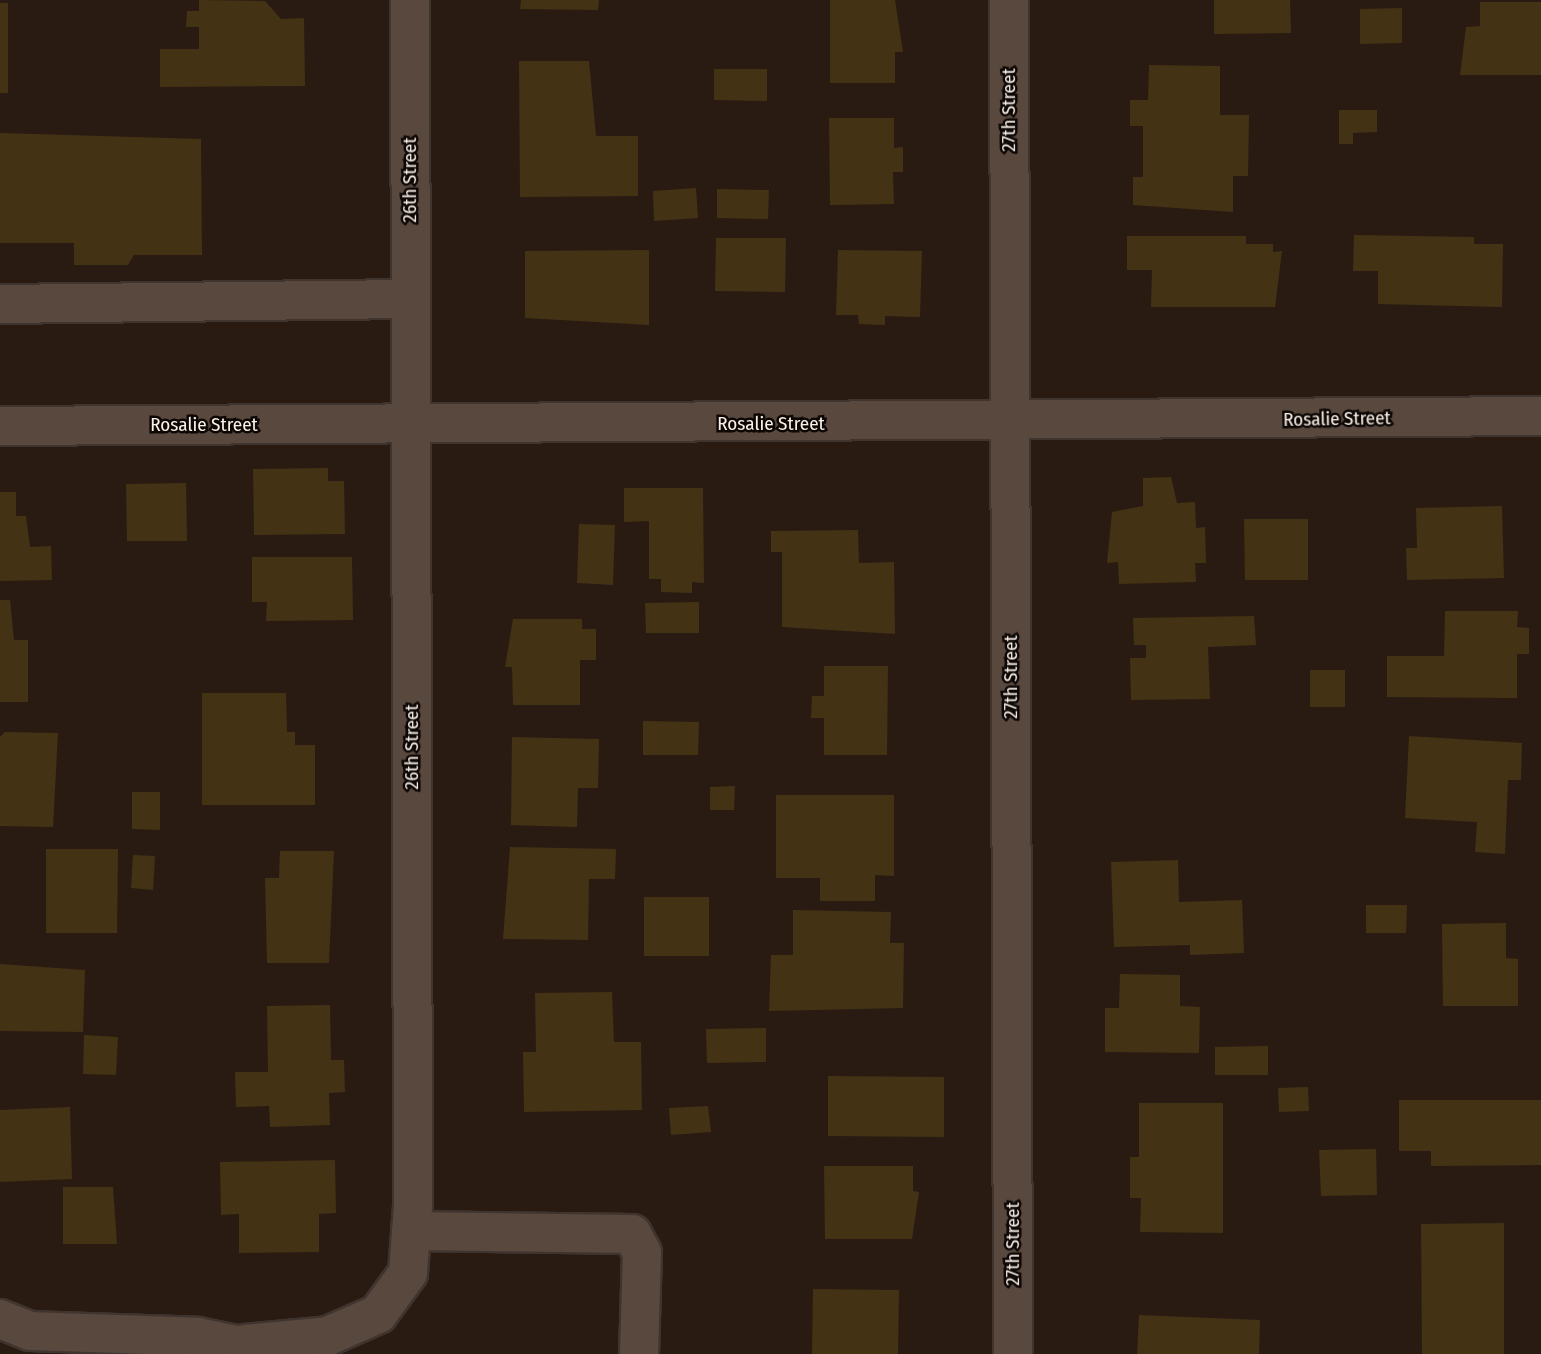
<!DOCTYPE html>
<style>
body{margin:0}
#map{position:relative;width:1541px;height:1354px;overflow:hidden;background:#291b12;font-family:"Fira Sans Condensed",sans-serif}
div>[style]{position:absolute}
.building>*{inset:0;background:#443215}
.roads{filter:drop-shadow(2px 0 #40342f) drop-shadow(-2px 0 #40342f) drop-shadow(0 2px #40342f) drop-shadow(0 -2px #40342f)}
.minor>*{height:38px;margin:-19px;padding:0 19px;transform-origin:19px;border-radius:19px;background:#58483e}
span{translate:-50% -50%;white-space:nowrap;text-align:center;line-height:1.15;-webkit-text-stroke:5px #0d0704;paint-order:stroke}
.street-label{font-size:19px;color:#faefe9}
</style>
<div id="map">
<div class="building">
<div style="clip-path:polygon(199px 0,265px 1px,281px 19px,304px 18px,305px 86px,160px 87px,160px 49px,199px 49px,199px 27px,186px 27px,187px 11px,199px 11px)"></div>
<div style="clip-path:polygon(521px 0,599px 0,598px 10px,520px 9px)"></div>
<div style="clip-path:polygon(830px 0,895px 0,903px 52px,895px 52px,895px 83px,830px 83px)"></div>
<div style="clip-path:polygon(1214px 0,1290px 0,1291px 33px,1214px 34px)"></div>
<div style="clip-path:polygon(1480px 2px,1541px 2px,1541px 75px,1460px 75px,1466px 27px,1480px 26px)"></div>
<div style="clip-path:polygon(0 3px,8px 3px,8px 93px,0 93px)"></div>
<div style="clip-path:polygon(1402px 8px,1402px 43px,1360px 44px,1360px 9px)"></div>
<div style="clip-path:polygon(519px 61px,589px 61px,596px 136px,638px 136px,638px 196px,520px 197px)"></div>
<div style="clip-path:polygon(1149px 65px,1220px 66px,1220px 115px,1249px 115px,1248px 176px,1233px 176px,1233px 212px,1133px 205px,1133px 177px,1143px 177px,1143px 126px,1130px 126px,1130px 100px,1148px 100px)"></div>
<div style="clip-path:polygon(714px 69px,767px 69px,767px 101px,714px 100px)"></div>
<div style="clip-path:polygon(1339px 110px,1377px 110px,1377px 132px,1353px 133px,1353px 144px,1339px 144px)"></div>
<div style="clip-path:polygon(829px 118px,894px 118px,894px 148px,903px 147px,903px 172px,893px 172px,894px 204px,830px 205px)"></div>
<div style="clip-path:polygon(0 133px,201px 139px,202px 255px,134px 255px,128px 265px,74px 265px,74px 243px,0 243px)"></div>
<div style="clip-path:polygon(696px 188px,698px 218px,654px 221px,653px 191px)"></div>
<div style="clip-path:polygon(717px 189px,769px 190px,768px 219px,717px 218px)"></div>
<div style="clip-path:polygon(1354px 235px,1474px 237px,1474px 244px,1503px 244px,1502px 307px,1378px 304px,1378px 271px,1353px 271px)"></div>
<div style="clip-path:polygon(1127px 236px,1246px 236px,1246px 244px,1273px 244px,1273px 252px,1282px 251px,1275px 307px,1151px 307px,1152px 270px,1127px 270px)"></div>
<div style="clip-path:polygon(716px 238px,786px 238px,785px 292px,715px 291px)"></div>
<div style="clip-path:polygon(649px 250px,649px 325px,525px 318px,525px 251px)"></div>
<div style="clip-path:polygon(838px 250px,922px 251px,920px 317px,885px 316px,885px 325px,859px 324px,858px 315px,836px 315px)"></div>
<div style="clip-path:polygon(328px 468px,328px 481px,344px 481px,345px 534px,254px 535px,253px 469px)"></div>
<div style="clip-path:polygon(1171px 477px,1177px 503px,1195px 502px,1196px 528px,1205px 527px,1206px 563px,1195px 563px,1196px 582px,1119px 584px,1118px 562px,1107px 563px,1112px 512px,1143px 506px,1143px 478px)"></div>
<div style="clip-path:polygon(186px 483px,187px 541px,127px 541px,126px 484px)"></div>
<div style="clip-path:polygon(624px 488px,703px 488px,704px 583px,692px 582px,692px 593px,661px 592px,661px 579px,649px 579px,649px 521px,624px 522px)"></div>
<div style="clip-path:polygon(0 492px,16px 492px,16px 516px,26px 516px,30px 547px,51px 546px,52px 580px,0 581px)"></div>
<div style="clip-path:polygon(1502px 506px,1504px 578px,1407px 580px,1406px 548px,1417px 548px,1416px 508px)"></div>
<div style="clip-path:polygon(1244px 519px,1308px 519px,1308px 580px,1245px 580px)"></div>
<div style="clip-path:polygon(579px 524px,615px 525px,613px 585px,577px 583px)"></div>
<div style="clip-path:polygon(858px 530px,859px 563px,894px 562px,895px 634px,782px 627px,782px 552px,771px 552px,771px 531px)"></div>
<div style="clip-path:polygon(252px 557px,352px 557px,353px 620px,266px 621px,267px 602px,252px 602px)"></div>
<div style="clip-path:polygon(0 600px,10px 600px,14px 640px,28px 640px,28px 702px,0 702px)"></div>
<div style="clip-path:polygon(699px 602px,699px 633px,646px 633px,645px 603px)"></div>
<div style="clip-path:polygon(1445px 611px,1518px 611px,1517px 627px,1529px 628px,1529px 654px,1517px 654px,1517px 698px,1387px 697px,1387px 656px,1444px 656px)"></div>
<div style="clip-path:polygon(1254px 616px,1256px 645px,1208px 647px,1210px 699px,1131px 700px,1130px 658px,1146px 658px,1146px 645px,1134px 645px,1133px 618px)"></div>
<div style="clip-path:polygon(513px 619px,582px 619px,582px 629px,596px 629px,596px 660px,580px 660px,580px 705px,513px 705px,512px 667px,505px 667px)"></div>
<div style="clip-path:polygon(824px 666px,888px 666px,887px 755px,824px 755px,824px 718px,811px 718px,812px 696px,824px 696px)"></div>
<div style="clip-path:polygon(1310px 670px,1345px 670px,1345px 707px,1310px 707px)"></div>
<div style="clip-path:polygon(202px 693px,286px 693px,287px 732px,295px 732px,295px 745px,315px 745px,315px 805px,202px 805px)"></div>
<div style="clip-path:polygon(643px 721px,699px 722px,698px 755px,643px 755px)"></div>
<div style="clip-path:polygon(5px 732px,58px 733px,53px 827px,0 826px,0 737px)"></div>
<div style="clip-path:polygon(1409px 736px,1522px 743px,1521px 780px,1508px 780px,1505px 854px,1475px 852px,1477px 822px,1405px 818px)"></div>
<div style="clip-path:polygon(512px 737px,599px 739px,598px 788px,578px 788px,577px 827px,511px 825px)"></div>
<div style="clip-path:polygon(735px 786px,734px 810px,710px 810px,710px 787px)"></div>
<div style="clip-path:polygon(132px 792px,160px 792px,160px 830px,132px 829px)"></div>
<div style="clip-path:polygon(776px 795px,894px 795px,894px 876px,875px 875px,875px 901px,820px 901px,820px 878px,776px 878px)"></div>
<div style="clip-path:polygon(510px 847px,616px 849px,615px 879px,589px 879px,588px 940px,503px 939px)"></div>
<div style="clip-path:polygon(46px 849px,118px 849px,117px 933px,46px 933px)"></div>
<div style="clip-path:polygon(280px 851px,334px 851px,329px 963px,267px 963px,265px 878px,279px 878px)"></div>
<div style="clip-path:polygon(133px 855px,155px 856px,153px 890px,131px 888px)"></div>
<div style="clip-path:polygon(1178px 860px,1179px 902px,1242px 900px,1244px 953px,1190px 955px,1190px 945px,1114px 947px,1111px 862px)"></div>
<div style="clip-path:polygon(644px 897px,709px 897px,709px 956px,644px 956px)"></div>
<div style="clip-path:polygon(1366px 905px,1407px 905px,1406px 933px,1366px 933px)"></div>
<div style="clip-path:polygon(793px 910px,891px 912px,890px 943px,904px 943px,903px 1008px,769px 1011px,771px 955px,793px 955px)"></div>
<div style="clip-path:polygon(1506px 923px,1506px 958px,1518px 959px,1518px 1006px,1443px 1006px,1442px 924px)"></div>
<div style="clip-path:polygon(0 964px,85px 970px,83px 1032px,0 1031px)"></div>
<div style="clip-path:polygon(1120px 974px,1180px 975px,1180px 1006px,1200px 1007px,1199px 1053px,1105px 1052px,1105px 1008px,1119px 1008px)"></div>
<div style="clip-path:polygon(612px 992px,614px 1042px,641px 1042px,642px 1110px,524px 1112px,523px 1052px,536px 1052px,535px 993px)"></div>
<div style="clip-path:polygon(330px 1005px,331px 1060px,344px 1060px,345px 1092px,329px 1093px,330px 1125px,270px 1127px,269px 1106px,236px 1107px,235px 1072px,268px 1072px,267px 1006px)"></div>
<div style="clip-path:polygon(766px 1028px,766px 1062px,707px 1063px,706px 1029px)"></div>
<div style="clip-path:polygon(84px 1035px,118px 1037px,116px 1075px,83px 1074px)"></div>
<div style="clip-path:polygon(1268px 1046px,1268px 1075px,1215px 1075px,1215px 1047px)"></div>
<div style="clip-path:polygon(828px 1076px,944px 1077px,944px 1137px,828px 1136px)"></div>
<div style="clip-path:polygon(1308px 1087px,1309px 1111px,1279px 1112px,1278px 1088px)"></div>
<div style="clip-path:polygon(1399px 1100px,1541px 1100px,1541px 1165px,1431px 1166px,1431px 1151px,1399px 1151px)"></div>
<div style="clip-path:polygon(1139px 1103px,1223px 1103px,1223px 1233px,1140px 1232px,1141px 1198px,1130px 1198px,1130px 1157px,1139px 1157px)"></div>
<div style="clip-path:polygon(708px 1106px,711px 1132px,671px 1135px,669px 1108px)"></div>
<div style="clip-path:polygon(70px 1107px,72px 1179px,0 1182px,0 1110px)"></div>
<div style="clip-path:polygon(1376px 1149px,1377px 1195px,1321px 1196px,1319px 1150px)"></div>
<div style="clip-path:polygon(335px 1160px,336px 1213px,319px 1214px,319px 1252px,239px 1253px,239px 1214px,221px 1215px,220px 1162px)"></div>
<div style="clip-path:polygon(824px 1166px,913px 1166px,913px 1191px,919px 1192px,912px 1239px,825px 1239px)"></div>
<div style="clip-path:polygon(63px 1187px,113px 1187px,117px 1244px,63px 1244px)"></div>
<div style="clip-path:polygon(1504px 1223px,1504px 1354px,1422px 1354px,1421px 1224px)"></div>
<div style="clip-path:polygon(813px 1289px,899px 1290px,898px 1354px,812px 1354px)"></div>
<div style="clip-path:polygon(1139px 1315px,1260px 1320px,1259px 1354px,1137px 1354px)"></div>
</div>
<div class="roads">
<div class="minor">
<div style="left:1009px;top:0;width:1354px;rotate:89.83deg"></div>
<div style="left:0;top:304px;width:411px;rotate:-0.7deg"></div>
<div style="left:0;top:426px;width:1541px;rotate:-0.37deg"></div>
<div style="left:411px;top:1231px;width:221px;rotate:0.8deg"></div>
<div style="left:632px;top:1234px;width:21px;rotate:62deg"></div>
<div style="left:642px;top:1253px;width:101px;rotate:91.7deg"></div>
<div style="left:0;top:1319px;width:32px;rotate:22deg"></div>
<div style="left:30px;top:1331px;width:168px;rotate:2deg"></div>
<div style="left:198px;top:1337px;width:74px;rotate:11.8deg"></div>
<div style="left:245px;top:1344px;width:83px;rotate:-5.5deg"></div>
<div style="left:328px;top:1336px;width:55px;rotate:-23.7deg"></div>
<div style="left:378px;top:1314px;width:51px;rotate:-53.8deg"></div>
<div style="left:408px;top:1273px;width:67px;rotate:-85.7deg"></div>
<div style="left:413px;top:1206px;width:1206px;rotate:-90.14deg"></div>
</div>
</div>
<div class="street-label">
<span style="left:1009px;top:110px;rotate:-90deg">27th Street</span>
<span style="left:410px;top:180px;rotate:-90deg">26th Street</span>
<span style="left:1337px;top:419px;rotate:-1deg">Rosalie Street</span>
<span style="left:771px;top:424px">Rosalie Street</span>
<span style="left:204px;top:425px">Rosalie Street</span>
<span style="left:1011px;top:677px;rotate:-90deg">27th Street</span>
<span style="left:412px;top:747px;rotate:-90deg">26th Street</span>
<span style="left:1013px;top:1244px;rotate:-90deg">27th Street</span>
</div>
</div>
